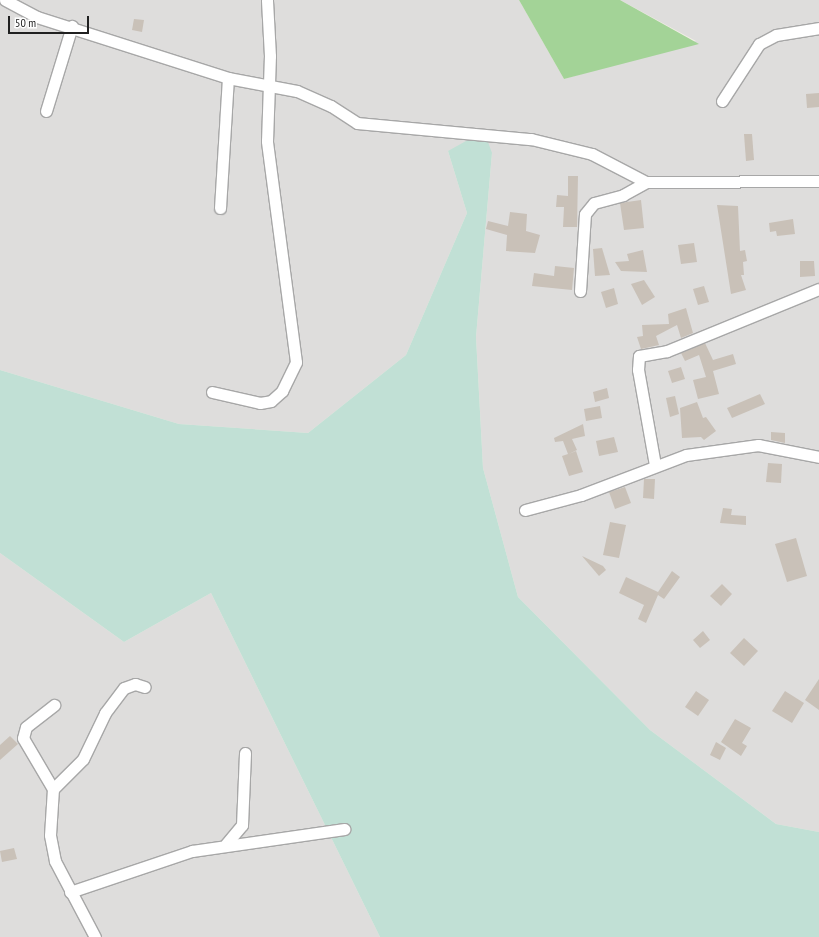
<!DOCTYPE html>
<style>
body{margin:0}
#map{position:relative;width:819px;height:937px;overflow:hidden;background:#f1eee5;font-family:"PT Sans Narrow",sans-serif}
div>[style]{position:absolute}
.residential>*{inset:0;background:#dedddc}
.forest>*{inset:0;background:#a3d397}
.wetland>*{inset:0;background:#c1e0d5}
.building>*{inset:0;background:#c9c1b8}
.roads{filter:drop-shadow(1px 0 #a7a7a7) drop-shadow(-1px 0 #a7a7a7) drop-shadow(0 1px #a7a7a7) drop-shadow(0 -1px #a7a7a7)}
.minor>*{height:11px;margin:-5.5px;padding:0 5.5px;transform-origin:5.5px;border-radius:5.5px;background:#fff}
span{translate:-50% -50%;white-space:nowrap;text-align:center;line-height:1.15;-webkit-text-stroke:3px #fff;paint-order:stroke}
.scale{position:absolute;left:8px;top:16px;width:81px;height:18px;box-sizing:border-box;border:2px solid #202020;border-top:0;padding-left:5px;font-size:12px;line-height:14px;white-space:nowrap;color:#202020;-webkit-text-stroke:3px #fff;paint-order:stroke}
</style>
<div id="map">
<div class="residential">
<div style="clip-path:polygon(0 0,519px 0,564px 79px,696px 41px,620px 0,819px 0,819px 832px,776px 824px,650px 730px,518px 597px,483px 468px,476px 337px,492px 153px,448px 151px,467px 213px,406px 355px,308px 433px,179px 424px,0 370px)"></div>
<div style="clip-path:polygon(0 553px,124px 642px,211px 593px,380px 937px,0 937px)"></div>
</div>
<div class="forest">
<div style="clip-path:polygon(519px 0,620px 0,699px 44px,564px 79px)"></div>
</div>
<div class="wetland">
<div style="clip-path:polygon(484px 131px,492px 153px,476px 337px,483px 468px,518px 597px,650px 730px,776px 824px,819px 832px,819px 937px,380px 937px,211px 593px,124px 642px,0 553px,0 370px,179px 424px,308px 433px,406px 355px,467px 213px,448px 151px)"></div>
</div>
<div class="building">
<div style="clip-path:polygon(134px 19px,144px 20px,142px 32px,132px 30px)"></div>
<div style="clip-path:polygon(819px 93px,819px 107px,807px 108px,806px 94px)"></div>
<div style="clip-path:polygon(744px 134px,752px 134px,754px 160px,746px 161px)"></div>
<div style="clip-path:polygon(568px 176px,578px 176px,577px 227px,563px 227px,564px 207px,556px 207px,557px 195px,568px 196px)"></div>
<div style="clip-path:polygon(641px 200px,644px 228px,624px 230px,620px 203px)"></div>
<div style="clip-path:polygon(717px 205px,738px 206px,740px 251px,745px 250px,747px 261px,743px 262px,744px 275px,741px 275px,746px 290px,731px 294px)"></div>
<div style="clip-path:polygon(510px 212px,527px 214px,526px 231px,540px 235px,535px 253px,506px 251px,507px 235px,486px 229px,488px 221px,508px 226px)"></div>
<div style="clip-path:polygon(793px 219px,795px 234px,777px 236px,776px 231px,770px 232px,769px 223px)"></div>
<div style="clip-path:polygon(694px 243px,697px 262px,681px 264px,678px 245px)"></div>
<div style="clip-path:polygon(602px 248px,610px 275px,595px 276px,593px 249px)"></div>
<div style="clip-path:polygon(643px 250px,647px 272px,621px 271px,615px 262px,629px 261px,627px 254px)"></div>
<div style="clip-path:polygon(800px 261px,814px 261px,815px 276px,800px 277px)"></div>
<div style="clip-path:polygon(555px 266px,574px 268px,572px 290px,532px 286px,534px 273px,554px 276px)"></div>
<div style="clip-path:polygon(644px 280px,655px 297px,642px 305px,631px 284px)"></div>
<div style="clip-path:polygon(704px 286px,709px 302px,698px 305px,693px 289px)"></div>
<div style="clip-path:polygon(614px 288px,618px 304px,606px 308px,601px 292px)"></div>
<div style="clip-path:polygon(686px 308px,693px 333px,681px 338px,677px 325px,656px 336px,659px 345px,641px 349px,637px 337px,643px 336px,642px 325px,669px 324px,668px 314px)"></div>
<div style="clip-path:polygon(705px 343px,713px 360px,733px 354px,736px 364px,713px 371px,719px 394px,698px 399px,693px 380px,706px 377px,699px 355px,685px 361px,681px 353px)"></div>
<div style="clip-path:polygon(681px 367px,685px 379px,672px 383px,668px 371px)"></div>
<div style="clip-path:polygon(607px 388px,609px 398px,595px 402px,593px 392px)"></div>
<div style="clip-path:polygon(760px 394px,765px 404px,732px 418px,727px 408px)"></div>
<div style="clip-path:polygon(675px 396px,679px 414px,670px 417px,666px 398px)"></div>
<div style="clip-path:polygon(697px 402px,703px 418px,706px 417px,716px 431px,704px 440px,701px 437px,682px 438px,680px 408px)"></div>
<div style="clip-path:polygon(600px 406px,602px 418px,586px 421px,584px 409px)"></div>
<div style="clip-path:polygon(583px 424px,585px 436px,572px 439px,577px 450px,569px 454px,576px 451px,583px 472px,569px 476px,562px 456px,568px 454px,563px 441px,555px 442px,554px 438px)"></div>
<div style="clip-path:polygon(771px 432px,785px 433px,785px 443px,771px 440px)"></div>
<div style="clip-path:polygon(614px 437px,618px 452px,599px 456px,596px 441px)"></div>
<div style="clip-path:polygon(768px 463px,782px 464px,781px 483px,766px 482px)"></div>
<div style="clip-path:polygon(644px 479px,655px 479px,654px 499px,643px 498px)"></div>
<div style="clip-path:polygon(625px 487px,631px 503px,615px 509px,609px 492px)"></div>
<div style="clip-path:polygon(723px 508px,732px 509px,731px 515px,746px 516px,746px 525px,720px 523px)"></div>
<div style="clip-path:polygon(610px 522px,626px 525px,619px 558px,603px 555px)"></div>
<div style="clip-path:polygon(796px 538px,807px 576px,787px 582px,775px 544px)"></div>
<div style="clip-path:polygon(582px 556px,603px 566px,606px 570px,599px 576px)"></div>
<div style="clip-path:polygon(672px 571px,680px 577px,664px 599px,658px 595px,646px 623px,638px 619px,644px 605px,619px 593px,626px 577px,658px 592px)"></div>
<div style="clip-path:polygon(722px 584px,732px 594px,721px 606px,710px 596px)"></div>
<div style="clip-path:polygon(703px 631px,710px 640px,700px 648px,693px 640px)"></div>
<div style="clip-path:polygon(744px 638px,758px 651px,744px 666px,730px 653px)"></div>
<div style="clip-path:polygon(819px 679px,819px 710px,805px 700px)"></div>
<div style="clip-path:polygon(696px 691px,709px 700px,698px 716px,685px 707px)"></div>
<div style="clip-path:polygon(785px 691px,804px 703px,792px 723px,772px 711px)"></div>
<div style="clip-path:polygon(735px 719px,751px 728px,742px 743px,747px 746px,741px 756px,721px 742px)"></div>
<div style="clip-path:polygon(10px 736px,18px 744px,0 760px,0 745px)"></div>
<div style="clip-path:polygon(716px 742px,726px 748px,720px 760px,710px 755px)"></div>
<div style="clip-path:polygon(14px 848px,17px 859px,2px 862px,0 851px)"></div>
</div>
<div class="roads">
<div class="minor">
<div style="left:5px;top:0;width:36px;rotate:28deg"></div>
<div style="left:37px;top:17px;width:201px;rotate:17.7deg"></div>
<div style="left:228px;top:78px;width:70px;rotate:10.7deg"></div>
<div style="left:297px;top:91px;width:37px;rotate:24deg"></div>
<div style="left:331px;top:106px;width:31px;rotate:33deg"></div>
<div style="left:357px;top:123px;width:175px;rotate:5.3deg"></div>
<div style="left:531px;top:139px;width:63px;rotate:13.8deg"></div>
<div style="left:592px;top:154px;width:61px;rotate:27.4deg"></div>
<div style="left:646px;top:182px;width:173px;rotate:-0.3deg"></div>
<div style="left:722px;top:101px;width:68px;rotate:-57deg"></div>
<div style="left:759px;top:44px;width:19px;rotate:-28deg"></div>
<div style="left:776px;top:35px;width:44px;rotate:-9.2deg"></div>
<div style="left:46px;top:111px;width:89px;rotate:-73deg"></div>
<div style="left:220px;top:208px;width:130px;rotate:-86.5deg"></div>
<div style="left:580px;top:291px;width:77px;rotate:-86.3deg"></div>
<div style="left:585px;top:214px;width:14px;rotate:-51deg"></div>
<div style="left:594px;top:203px;width:30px;rotate:-15deg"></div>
<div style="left:623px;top:195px;width:26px;rotate:-29deg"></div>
<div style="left:212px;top:392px;width:49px;rotate:12.9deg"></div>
<div style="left:260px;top:403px;width:11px;rotate:-10deg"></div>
<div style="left:271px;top:401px;width:15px;rotate:-42deg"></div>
<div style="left:282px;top:391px;width:32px;rotate:-64deg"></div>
<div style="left:296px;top:362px;width:223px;rotate:-97.5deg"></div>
<div style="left:267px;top:141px;width:85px;rotate:-88deg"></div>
<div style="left:270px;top:56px;width:56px;rotate:-93.1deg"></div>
<div style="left:655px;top:465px;width:97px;rotate:-100.1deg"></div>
<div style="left:638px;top:370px;width:14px;rotate:-86deg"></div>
<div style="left:639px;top:356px;width:28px;rotate:-10deg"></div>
<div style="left:667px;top:351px;width:164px;rotate:-22.2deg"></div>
<div style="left:525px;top:510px;width:58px;rotate:-15deg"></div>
<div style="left:581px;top:495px;width:112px;rotate:-20.9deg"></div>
<div style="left:686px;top:455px;width:73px;rotate:-7.9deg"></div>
<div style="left:758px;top:445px;width:62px;rotate:11.1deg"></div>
<div style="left:53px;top:789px;width:59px;rotate:-120.5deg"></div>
<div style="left:23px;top:738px;width:11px;rotate:-75deg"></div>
<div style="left:26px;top:727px;width:36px;rotate:-38deg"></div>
<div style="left:226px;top:844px;width:25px;rotate:-50deg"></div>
<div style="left:242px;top:825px;width:72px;rotate:-87.6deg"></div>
<div style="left:70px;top:892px;width:129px;rotate:-18.6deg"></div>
<div style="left:192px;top:851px;width:154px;rotate:-8.2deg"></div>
<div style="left:95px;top:937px;width:86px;rotate:-117.8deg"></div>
<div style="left:55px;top:861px;width:26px;rotate:-101deg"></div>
<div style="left:50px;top:835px;width:46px;rotate:-86.3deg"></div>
<div style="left:53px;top:789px;width:42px;rotate:-45deg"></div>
<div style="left:83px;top:759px;width:51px;rotate:-64.4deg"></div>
<div style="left:105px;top:713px;width:31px;rotate:-53deg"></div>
<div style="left:124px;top:688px;width:12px;rotate:-20deg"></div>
<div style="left:135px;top:684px;width:10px;rotate:17deg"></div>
</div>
</div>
<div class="scale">50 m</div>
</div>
